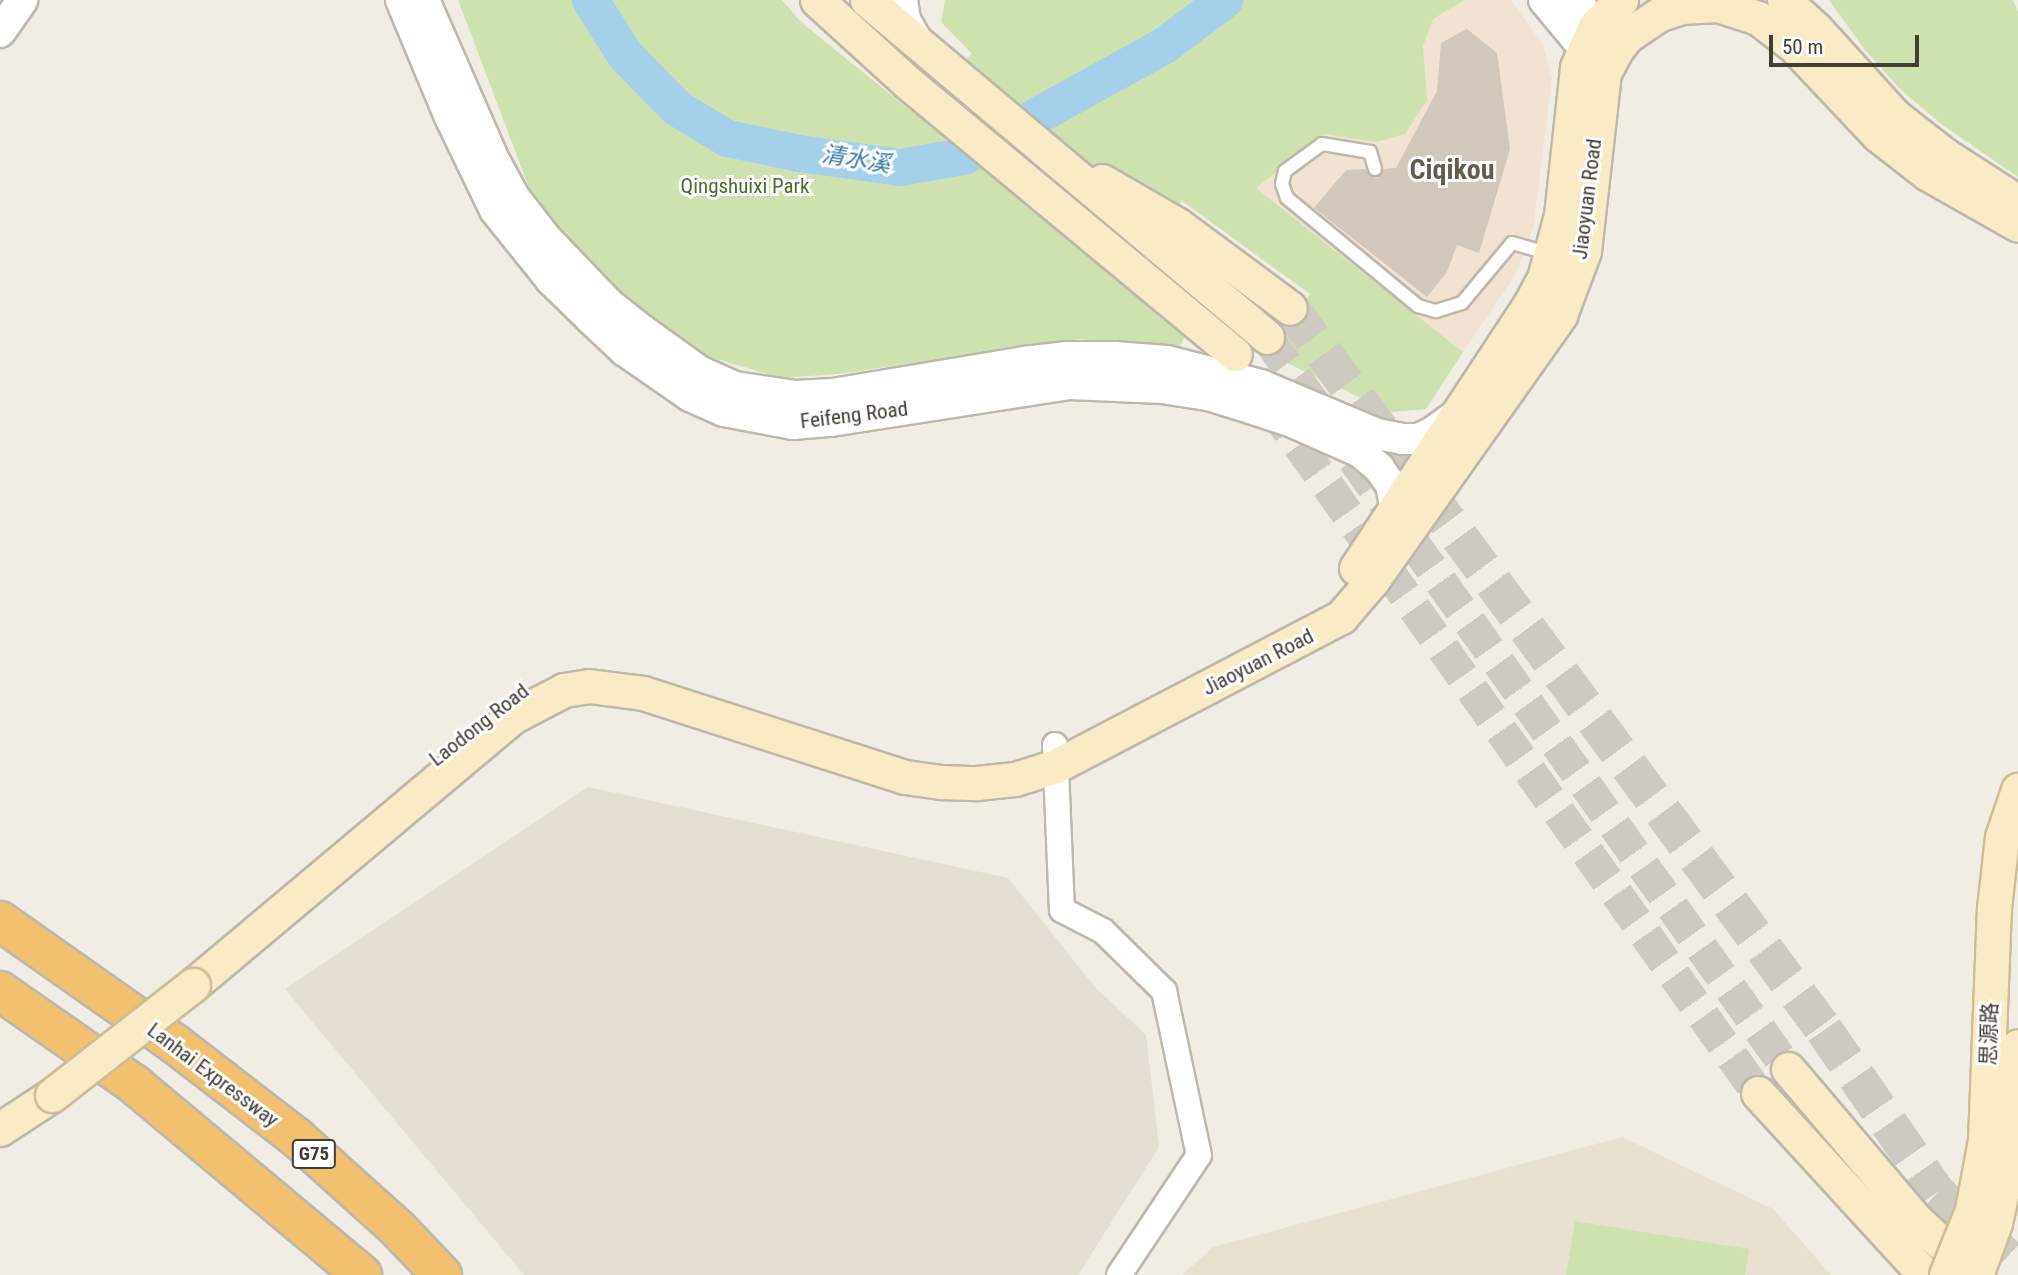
<!DOCTYPE html>
<meta charset="utf-8">
<style>
body{margin:0}
#map{position:relative;width:2018px;height:1275px;overflow:hidden;background:#f1ede5;font-family:"Roboto Condensed","Noto Sans SC",sans-serif}
div>[style]{position:absolute}
.residential>*{inset:0;background:#e4ded3}
.commercial>*{inset:0;background:#f1e2d1}
.education>*{inset:0;background:#e9e1d0}
.green>*{inset:0;background:#cee2b0}
.river>*{height:37px;margin:-18.5px;padding:0 18.5px;transform-origin:18.5px;border-radius:18.5px;background:#a5d0e9}
.building>*{inset:0;background:#d1c8bb}
.secondary-tunnel>*{height:33px;margin-top:-16.5px;transform-origin:0;background:repeating-linear-gradient(90deg,#cecac2 0 33px,transparent 0 50px)}
.primary-tunnel>*{height:38px;margin-top:-19px;transform-origin:0;background:repeating-linear-gradient(90deg,#cecac2 0 38px,transparent 0 57px)}
.roads{filter:drop-shadow(2px 0 #beb7ab) drop-shadow(-2px 0 #beb7ab) drop-shadow(0 2px #beb7ab) drop-shadow(0 -2px #beb7ab)}
.service>*{height:12px;margin:-6px;padding:0 6px;transform-origin:6px;border-radius:6px;background:#fff}
.minor>*{height:24px;margin:-12px;padding:0 12px;transform-origin:12px;border-radius:12px;background:#fff}
.tertiary>*{height:30px;margin:-15px;padding:0 15px;transform-origin:15px;border-radius:15px;background:#fff}
.secondary>*{height:33px;margin:-16.5px;padding:0 16.5px;transform-origin:16.5px;border-radius:16.5px;background:#f9ebc6}
.motorway>*{height:38px;margin:-19px;padding:0 19px;transform-origin:19px;border-radius:19px;background:#f1c16f}
.bridges{filter:drop-shadow(2px 0 #cdbd97) drop-shadow(-2px 0 #cdbd97) drop-shadow(0 2px #cdbd97) drop-shadow(0 -2px #cdbd97)}
.secondary-bridge>*{height:33px;margin:-16.5px;padding:0 16.5px;transform-origin:16.5px;border-radius:16.5px;background:#f9ebc6}
span{translate:-50% -50%;white-space:nowrap;text-align:center;line-height:1.15;-webkit-text-stroke:6px #fff;paint-order:stroke}
.shield-label span{padding:2px 5px;background:#fff;border:2px solid;border-radius:5px;-webkit-text-stroke-width:0}
.shield-label{font-size:19px;color:#423d35;font-weight:700}
.park-label{font-size:21px;color:#496e2e}
.street-label{font-size:21px;color:#423d35}
.water-label{font-size:23px;color:#387ba4;font-style:italic}
.district-label{font-size:28px;color:#645a4d;font-weight:700}
.scale{position:absolute;left:1769px;top:35px;width:150px;height:32px;box-sizing:border-box;border:4px solid #423d35;border-top:0;padding-left:9px;font-size:21px;line-height:24px;white-space:nowrap;color:#423d35;-webkit-text-stroke:5px #fff;paint-order:stroke}
</style>
<div id="map">
<div class="residential">
<div style="clip-path:polygon(588px 787px,1008px 878px,1094px 986px,1146px 1035px,1159px 1147px,1078px 1275px,524px 1275px,285px 989px)"></div>
</div>
<div class="commercial">
<div style="clip-path:polygon(1464px 0,1511px 0,1543px 45px,1552px 78px,1534px 223px,1526px 250px,1514px 277px,1463px 352px,1256px 188px,1325px 134px,1376px 142px,1426px 100px,1423px 46px,1433px 18px)"></div>
</div>
<div class="education">
<div style="clip-path:polygon(1622px 1137px,1773px 1209px,1831px 1275px,1182px 1275px,1213px 1247px)"></div>
</div>
<div class="green">
<div style="clip-path:polygon(458px 0,782px 0,801px 22px,911px 111px,972px 54px,941px 22px,945px 0,1464px 0,1433px 19px,1423px 46px,1427px 100px,1405px 134px,1376px 142px,1325px 134px,1256px 188px,1463px 352px,1426px 409px,1391px 412px,1268px 354px,1310px 294px,1182px 201px,1114px 278px,1185px 336px,1179px 349px,1080px 339px,838px 374px,781px 378px,710px 357px,654px 322px,593px 270px,534px 201px)"></div>
<div style="clip-path:polygon(1829px 0,2013px 0,2018px 12px,2018px 177px,1941px 124px,1900px 89px,1865px 50px)"></div>
<div style="clip-path:polygon(1575px 1221px,1749px 1249px,1745px 1275px,1566px 1275px)"></div>
</div>
<div class="river">
<div style="left:590px;top:0;width:65px;rotate:57.5deg"></div>
<div style="left:625px;top:55px;width:74px;rotate:45.5deg"></div>
<div style="left:677px;top:108px;width:58px;rotate:31deg"></div>
<div style="left:727px;top:138px;width:74px;rotate:11.8deg"></div>
<div style="left:799px;top:153px;width:102px;rotate:7.9deg"></div>
<div style="left:900px;top:167px;width:64px;rotate:-9.9deg"></div>
<div style="left:963px;top:156px;width:230px;rotate:-28.9deg"></div>
<div style="left:1164px;top:45px;width:75px;rotate:-36.9deg"></div>
</div>
<div class="building">
<div style="clip-path:polygon(1467px 29px,1497px 53px,1510px 149px,1479px 253px,1457px 245px,1447px 272px,1427px 297px,1314px 208px,1346px 170px,1366px 169px,1370px 176px,1377px 178px,1384px 169px,1396px 168px,1437px 91px,1441px 43px)"></div>
</div>
<div class="secondary-tunnel">
<div style="left:1267px;top:337px;width:898px;rotate:54.56deg"></div>
<div style="left:1270px;top:404px;width:844px;rotate:54.69deg"></div>
</div>
<div class="primary-tunnel">
<div style="left:1290px;top:308px;width:898px;rotate:53.51deg"></div>
<div style="left:1824px;top:1030px;width:198px;rotate:55.3deg"></div>
<div style="left:1937px;top:1193px;width:110px;rotate:42.8deg"></div>
</div>
<div class="roads">
<div class="service">
<div style="left:1375px;top:169px;width:18px;rotate:-106deg"></div>
<div style="left:1370px;top:152px;width:49px;rotate:-170.5deg"></div>
<div style="left:1322px;top:144px;width:46px;rotate:143.9deg"></div>
<div style="left:1285px;top:171px;width:13px;rotate:103deg"></div>
<div style="left:1282px;top:184px;width:15px;rotate:70deg"></div>
<div style="left:1287px;top:198px;width:170px;rotate:39.5deg"></div>
<div style="left:1418px;top:306px;width:19px;rotate:16deg"></div>
<div style="left:1436px;top:311px;width:27px;rotate:-17deg"></div>
<div style="left:1462px;top:303px;width:78px;rotate:-50.2deg"></div>
<div style="left:1512px;top:243px;width:40px;rotate:16deg"></div>
</div>
<div class="minor">
<div style="left:1055px;top:745px;width:165px;rotate:87.6deg"></div>
<div style="left:1062px;top:910px;width:46px;rotate:27.1deg"></div>
<div style="left:1103px;top:931px;width:86px;rotate:44.5deg"></div>
<div style="left:1164px;top:991px;width:168px;rotate:78deg"></div>
<div style="left:1199px;top:1155px;width:144px;rotate:123.7deg"></div>
</div>
<div class="tertiary">
<div style="left:401px;top:0;width:127px;rotate:67.3deg"></div>
<div style="left:450px;top:117px;width:103px;rotate:64.2deg"></div>
<div style="left:495px;top:210px;width:90px;rotate:51.3deg"></div>
<div style="left:551px;top:280px;width:56px;rotate:44.3deg"></div>
<div style="left:591px;top:319px;width:47px;rotate:43.3deg"></div>
<div style="left:625px;top:351px;width:79px;rotate:34.7deg"></div>
<div style="left:690px;top:396px;width:37px;rotate:24deg"></div>
<div style="left:724px;top:411px;width:70px;rotate:10.7deg"></div>
<div style="left:793px;top:424px;width:38px;rotate:-5deg"></div>
<div style="left:831px;top:421px;width:242px;rotate:-8.8deg"></div>
<div style="left:1070px;top:384px;width:92px;rotate:2.5deg"></div>
<div style="left:1162px;top:388px;width:47px;rotate:8.7deg"></div>
<div style="left:1208px;top:395px;width:44px;rotate:17.2deg"></div>
<div style="left:1250px;top:408px;width:40px;rotate:18deg"></div>
<div style="left:1288px;top:420px;width:79px;rotate:24deg"></div>
<div style="left:1360px;top:452px;width:25px;rotate:40deg"></div>
<div style="left:1379px;top:468px;width:21px;rotate:55deg"></div>
<div style="left:1391px;top:485px;width:21px;rotate:79deg"></div>
<div style="left:424px;top:0;width:170px;rotate:66.4deg"></div>
<div style="left:492px;top:156px;width:47px;rotate:61.8deg"></div>
<div style="left:514px;top:197px;width:51px;rotate:52.2deg"></div>
<div style="left:545px;top:237px;width:93px;rotate:46.3deg"></div>
<div style="left:609px;top:304px;width:42px;rotate:38.2deg"></div>
<div style="left:642px;top:330px;width:70px;rotate:35.7deg"></div>
<div style="left:699px;top:371px;width:39px;rotate:24deg"></div>
<div style="left:735px;top:387px;width:61px;rotate:8.5deg"></div>
<div style="left:795px;top:396px;width:38px;rotate:-3deg"></div>
<div style="left:833px;top:394px;width:194px;rotate:-9.5deg"></div>
<div style="left:1024px;top:362px;width:42px;rotate:-6.8deg"></div>
<div style="left:1066px;top:357px;width:48px"></div>
<div style="left:1114px;top:357px;width:53px;rotate:4.3deg"></div>
<div style="left:1167px;top:361px;width:97px;rotate:14.3deg"></div>
<div style="left:1261px;top:385px;width:126px;rotate:22.9deg"></div>
<div style="left:1377px;top:434px;width:25px;rotate:11deg"></div>
<div style="left:1402px;top:439px;width:16px"></div>
<div style="left:1418px;top:439px;width:17px;rotate:-25deg"></div>
<div style="left:1433px;top:432px;width:26px;rotate:-36deg"></div>
<div style="left:902px;top:0;width:20px;rotate:81deg"></div>
<div style="left:905px;top:20px;width:28px;rotate:60deg"></div>
<div style="left:1544px;top:0;width:85px;rotate:50.3deg"></div>
<div style="left:1575px;top:0;width:57px;rotate:50.7deg"></div>
<div style="left:0;top:32px;width:39px;rotate:-55deg"></div>
</div>
<div class="secondary">
<div style="left:817px;top:0;width:122px;rotate:42.3deg"></div>
<div style="left:907px;top:82px;width:426px;rotate:39.7deg"></div>
<div style="left:867px;top:0;width:523px;rotate:40.11deg"></div>
<div style="left:1784px;top:0;width:43px;rotate:42.2deg"></div>
<div style="left:1816px;top:29px;width:118px;rotate:47.8deg"></div>
<div style="left:1895px;top:116px;width:63px;rotate:38deg"></div>
<div style="left:1945px;top:155px;width:74px;rotate:32.8deg"></div>
<div style="left:1102px;top:181px;width:88px;rotate:30.1deg"></div>
<div style="left:1178px;top:225px;width:139px;rotate:36.5deg"></div>
<div style="left:1356px;top:568px;width:314px;rotate:-56.6deg"></div>
<div style="left:1529px;top:306px;width:32px;rotate:-62deg"></div>
<div style="left:1544px;top:278px;width:65px;rotate:-74.9deg"></div>
<div style="left:1561px;top:215px;width:149px;rotate:-83.8deg"></div>
<div style="left:1577px;top:67px;width:45px;rotate:-66.3deg"></div>
<div style="left:1595px;top:26px;width:37px;rotate:-45deg"></div>
<div style="left:193px;top:985px;width:417px;rotate:-40deg"></div>
<div style="left:512px;top:717px;width:59px;rotate:-27.4deg"></div>
<div style="left:564px;top:690px;width:25px;rotate:-9deg"></div>
<div style="left:589px;top:686px;width:54px;rotate:7.4deg"></div>
<div style="left:643px;top:693px;width:275px;rotate:17.8deg"></div>
<div style="left:905px;top:777px;width:37px;rotate:8deg"></div>
<div style="left:942px;top:782px;width:35px;rotate:2deg"></div>
<div style="left:977px;top:783px;width:38px;rotate:-6deg"></div>
<div style="left:1015px;top:779px;width:43px;rotate:-17.6deg"></div>
<div style="left:1056px;top:766px;width:322px;rotate:-27.6deg"></div>
<div style="left:1341px;top:617px;width:48px;rotate:-49.3deg"></div>
<div style="left:1372px;top:581px;width:326px;rotate:-54.7deg"></div>
<div style="left:1560px;top:315px;width:68px;rotate:-69.4deg"></div>
<div style="left:1584px;top:251px;width:179px;rotate:-83.6deg"></div>
<div style="left:1604px;top:73px;width:26px;rotate:-62deg"></div>
<div style="left:1616px;top:50px;width:18px;rotate:-52deg"></div>
<div style="left:1627px;top:36px;width:40px;rotate:-34deg"></div>
<div style="left:1660px;top:14px;width:22px;rotate:-18deg"></div>
<div style="left:1681px;top:7px;width:37px;rotate:-3deg"></div>
<div style="left:1718px;top:5px;width:42px;rotate:18deg"></div>
<div style="left:1758px;top:18px;width:46px;rotate:37.9deg"></div>
<div style="left:1794px;top:46px;width:122px;rotate:46.7deg"></div>
<div style="left:1878px;top:135px;width:63px;rotate:38deg"></div>
<div style="left:1928px;top:174px;width:103px;rotate:29.5deg"></div>
<div style="left:1788px;top:1069px;width:198px;rotate:49.7deg"></div>
<div style="left:1916px;top:1220px;width:79px;rotate:42.4deg"></div>
<div style="left:1758px;top:1093px;width:247px;rotate:47.5deg"></div>
<div style="left:0;top:1129px;width:62px;rotate:-33.2deg"></div>
</div>
<div class="motorway">
<div style="left:0;top:921px;width:214px;rotate:35.1deg"></div>
<div style="left:175px;top:1044px;width:154px;rotate:37.6deg"></div>
<div style="left:297px;top:1138px;width:136px;rotate:42deg"></div>
<div style="left:398px;top:1229px;width:64px;rotate:46.3deg"></div>
<div style="left:0;top:991px;width:165px;rotate:34.8deg"></div>
<div style="left:135px;top:1085px;width:296px;rotate:39.9deg"></div>
</div>
</div>
<div class="bridges">
<div class="secondary-bridge">
<div style="left:52px;top:1095px;width:179px;rotate:-38deg"></div>
<div style="left:1946px;top:1275px;width:70px;rotate:-68.2deg"></div>
<div style="left:1972px;top:1210px;width:71px;rotate:-79.5deg"></div>
<div style="left:1985px;top:1140px;width:232px;rotate:-87.8deg"></div>
<div style="left:1994px;top:908px;width:71px;rotate:-83.6deg"></div>
<div style="left:2002px;top:837px;width:50px;rotate:-71.2deg"></div>
<div style="left:1976px;top:1275px;width:55px;rotate:-69.9deg"></div>
<div style="left:1995px;top:1223px;width:80px;rotate:-77.7deg"></div>
<div style="left:2012px;top:1145px;width:99px;rotate:-86.5deg"></div>
</div>
</div>
<div class="shield-label">
<span style="left:314px;top:1154px">G75</span>
</div>
<div class="park-label">
<span style="left:745px;top:186px">Qingshuixi Park</span>
</div>
<div class="street-label">
<span style="left:1587px;top:199px;rotate:-83deg">Jiaoyuan Road</span>
<span style="left:854px;top:415px;rotate:-7deg">Feifeng Road</span>
<span style="left:1258px;top:662px;rotate:-27deg">Jiaoyuan Road</span>
<span style="left:479px;top:725px;rotate:-38deg">Laodong Road</span>
<span style="left:1989px;top:1034px;rotate:-88deg">思源路</span>
<span style="left:213px;top:1075px;rotate:37deg">Lanhai Expressway</span>
</div>
<div class="water-label">
<span style="left:856px;top:160px;rotate:9deg">清水溪</span>
</div>
<div class="district-label">
<span style="left:1452px;top:170px">Ciqikou</span>
</div>
<div class="scale">50 m</div>
</div>
